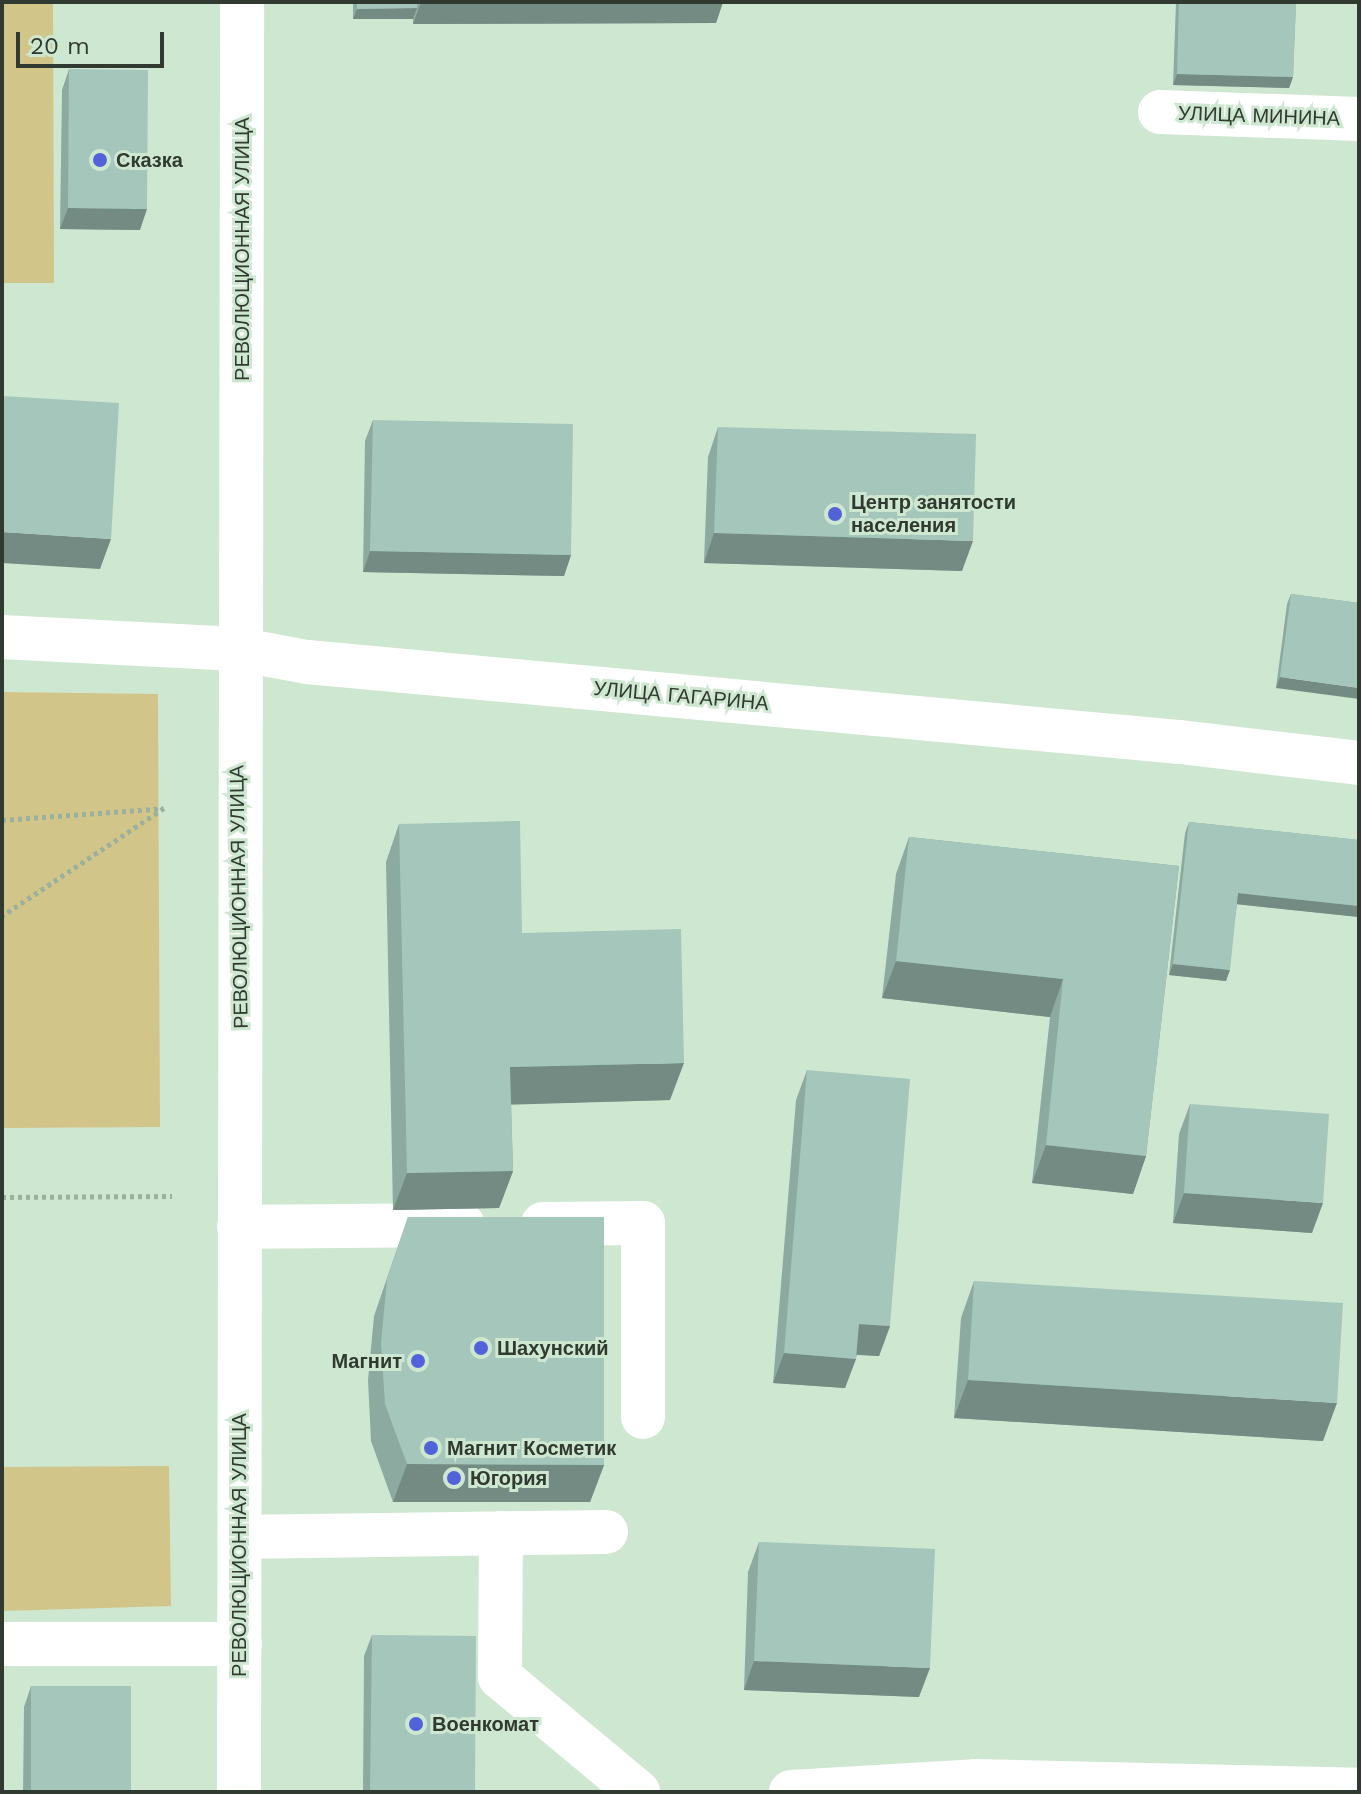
<!DOCTYPE html>
<meta charset="utf-8">
<style>
body{margin:0}
#map{position:relative;width:1361px;height:1794px;overflow:hidden;background:#cee7d0;font-family:"Work Sans",sans-serif}
div>[style]{position:absolute}
.green>*{inset:0;background:#d2c589}
.path>*{height:5px;margin-top:-2.5px;transform-origin:0;background:repeating-linear-gradient(90deg,#9bb09d 0 4px,transparent 0 8px)}
.minor>*{height:44px;margin:-22px;padding:0 22px;transform-origin:22px;border-radius:22px;background:#fff}
.wall>*{inset:0;background:#8daaa1}
.shaded-wall>*{inset:0;background:#738b83}
.building>*{inset:0;background:#a4c6bb}
.dots>*{width:22px;height:22px;translate:-50% -50%;box-sizing:border-box;border:4px solid #cee7d0;border-radius:50%}
span{translate:-50% -50%;white-space:nowrap;text-align:center;line-height:1.15;-webkit-text-stroke:6px #cee7d0;paint-order:stroke}
.street-label{font-size:20px;color:#303a31}
.poi-label{font-size:20px;color:#303a31;font-weight:700}
.left{translate:0 -50%;text-align:left}
.right{translate:-100% -50%;text-align:right}
.frame{position:absolute;inset:0;border:4px solid #303a31;pointer-events:none}
.scale{position:absolute;left:16px;top:32px;width:148px;height:36px;box-sizing:border-box;border:4px solid #303a31;border-top:0;padding-left:10px;font-size:24px;line-height:28px;white-space:nowrap;color:#303a31;-webkit-text-stroke:6px #cee7d0;paint-order:stroke}
</style>
<div id="map">
<div class="green">
<div style="clip-path:polygon(2px 2px,53px 2px,54px 283px,2px 283px)"></div>
<div style="clip-path:polygon(2px 692px,158px 694px,160px 1127px,2px 1128px)"></div>
<div style="clip-path:polygon(169px 1466px,171px 1606px,2px 1611px,2px 1467px)"></div>
</div>
<div class="path">
<div style="left:2px;top:820px;width:162px;rotate:-4.2deg"></div>
<div style="left:164px;top:808px;width:195px;rotate:146.3deg"></div>
<div style="left:2px;top:1197px;width:170px;rotate:-0.3deg"></div>
</div>
<div class="minor">
<div style="left:1160px;top:112px;width:199px;rotate:2deg"></div>
<div style="left:2px;top:637px;width:236px;rotate:2.9deg"></div>
<div style="left:238px;top:649px;width:70px;rotate:10.7deg"></div>
<div style="left:307px;top:662px;width:877px;rotate:5.24deg"></div>
<div style="left:1180px;top:742px;width:180px;rotate:6.7deg"></div>
<div style="left:543px;top:1224px;width:100px;rotate:-0.6deg"></div>
<div style="left:643px;top:1223px;width:194px;rotate:90deg"></div>
<div style="left:239px;top:1227px;width:224px;rotate:-0.5deg"></div>
<div style="left:501px;top:1533px;width:144px;rotate:90.4deg"></div>
<div style="left:500px;top:1677px;width:180px;rotate:39.8deg"></div>
<div style="left:240px;top:1537px;width:366px;rotate:-0.8deg"></div>
<div style="left:2px;top:1644px;width:238px"></div>
<div style="left:239px;top:1792px;width:1790px;rotate:-89.9deg"></div>
<div style="left:791px;top:1792px;width:184px;rotate:-3.4deg"></div>
<div style="left:975px;top:1781px;width:384px;rotate:1.3deg"></div>
</div>
<div class="wall">
<div style="clip-path:polygon(353px 2px,723px 2px,716px 23px,413px 24px,413px 19px,353px 19px)"></div>
<div style="clip-path:polygon(1176px 2px,1296px 2px,1293px 77px,1289px 88px,1173px 85px)"></div>
<div style="clip-path:polygon(69px 69px,140px 230px,60px 229px,62px 90px)"></div>
<div style="clip-path:polygon(373px 420px,571px 555px,564px 576px,363px 572px,365px 441px)"></div>
<div style="clip-path:polygon(718px 427px,962px 571px,704px 563px,708px 457px)"></div>
<div style="clip-path:polygon(1291px 594px,1359px 603px,1276px 688px,1287px 604px)"></div>
<div style="clip-path:polygon(1189px 822px,1359px 840px,1359px 917px,1237px 904px,1226px 981px,1169px 975px,1185px 833px)"></div>
<div style="clip-path:polygon(399px 824px,522px 933px,670px 1100px,511px 1104px,513px 1171px,499px 1208px,393px 1210px,386px 862px)"></div>
<div style="clip-path:polygon(909px 837px,1179px 866px,1146px 1156px,1133px 1194px,1032px 1183px,1050px 1017px,882px 998px,896px 874px)"></div>
<div style="clip-path:polygon(807px 1070px,890px 1326px,879px 1356px,857px 1355px,845px 1388px,773px 1383px,796px 1100px)"></div>
<div style="clip-path:polygon(1190px 1104px,1312px 1233px,1173px 1223px,1179px 1134px)"></div>
<div style="clip-path:polygon(408px 1217px,604px 1465px,590px 1502px,393px 1502px,371px 1441px,368px 1380px,374px 1316px)"></div>
<div style="clip-path:polygon(974px 1281px,1323px 1441px,954px 1418px,961px 1318px)"></div>
<div style="clip-path:polygon(759px 1542px,919px 1697px,744px 1690px,748px 1572px)"></div>
<div style="clip-path:polygon(372px 1635px,475px 1792px,363px 1792px,364px 1656px)"></div>
<div style="clip-path:polygon(31px 1686px,131px 1792px,23px 1792px,24px 1707px)"></div>
</div>
<div class="shaded-wall">
<div style="clip-path:polygon(421px 2px,723px 2px,716px 23px,413px 24px)"></div>
<div style="clip-path:polygon(417px 8px,413px 19px,353px 19px,357px 9px)"></div>
<div style="clip-path:polygon(1177px 74px,1293px 77px,1289px 88px,1173px 85px)"></div>
<div style="clip-path:polygon(68px 208px,147px 209px,140px 230px,60px 229px)"></div>
<div style="clip-path:polygon(2px 532px,111px 539px,100px 569px,2px 563px)"></div>
<div style="clip-path:polygon(714px 533px,973px 541px,962px 571px,704px 563px)"></div>
<div style="clip-path:polygon(370px 551px,571px 555px,564px 576px,363px 572px)"></div>
<div style="clip-path:polygon(1280px 677px,1359px 688px,1359px 699px,1276px 688px)"></div>
<div style="clip-path:polygon(1238px 893px,1359px 906px,1359px 917px,1235px 904px)"></div>
<div style="clip-path:polygon(896px 961px,1063px 979px,1050px 1017px,882px 998px)"></div>
<div style="clip-path:polygon(1173px 964px,1230px 970px,1226px 981px,1169px 975px)"></div>
<div style="clip-path:polygon(684px 1063px,670px 1100px,497px 1105px,510px 1067px)"></div>
<div style="clip-path:polygon(1046px 1145px,1146px 1156px,1133px 1194px,1032px 1183px)"></div>
<div style="clip-path:polygon(513px 1171px,499px 1208px,393px 1210px,407px 1173px)"></div>
<div style="clip-path:polygon(1184px 1193px,1323px 1203px,1312px 1233px,1173px 1223px)"></div>
<div style="clip-path:polygon(859px 1324px,890px 1326px,879px 1356px,848px 1354px)"></div>
<div style="clip-path:polygon(784px 1353px,856px 1359px,845px 1388px,773px 1383px)"></div>
<div style="clip-path:polygon(968px 1380px,1337px 1403px,1323px 1441px,954px 1418px)"></div>
<div style="clip-path:polygon(407px 1464px,604px 1465px,590px 1502px,393px 1502px)"></div>
<div style="clip-path:polygon(754px 1661px,930px 1668px,919px 1697px,744px 1690px)"></div>
</div>
<div class="building">
<div style="clip-path:polygon(357px 2px,417px 2px,417px 8px,357px 9px)"></div>
<div style="clip-path:polygon(1179px 2px,1296px 2px,1293px 77px,1177px 74px)"></div>
<div style="clip-path:polygon(69px 69px,148px 70px,147px 209px,68px 208px)"></div>
<div style="clip-path:polygon(2px 396px,119px 403px,111px 539px,2px 532px)"></div>
<div style="clip-path:polygon(373px 420px,573px 424px,571px 555px,370px 551px)"></div>
<div style="clip-path:polygon(718px 427px,976px 434px,973px 541px,714px 533px)"></div>
<div style="clip-path:polygon(1291px 594px,1359px 603px,1359px 688px,1280px 677px)"></div>
<div style="clip-path:polygon(520px 821px,522px 933px,681px 929px,684px 1063px,510px 1067px,513px 1171px,407px 1173px,399px 824px)"></div>
<div style="clip-path:polygon(1189px 822px,1359px 840px,1359px 906px,1238px 893px,1230px 970px,1173px 964px)"></div>
<div style="clip-path:polygon(909px 837px,1179px 866px,1146px 1156px,1046px 1145px,1063px 979px,896px 961px)"></div>
<div style="clip-path:polygon(807px 1070px,910px 1079px,890px 1326px,859px 1324px,856px 1359px,784px 1353px)"></div>
<div style="clip-path:polygon(1190px 1104px,1329px 1114px,1323px 1203px,1184px 1193px)"></div>
<div style="clip-path:polygon(408px 1217px,604px 1217px,604px 1465px,407px 1464px,385px 1404px,381px 1343px,387px 1279px)"></div>
<div style="clip-path:polygon(974px 1281px,1343px 1303px,1337px 1403px,968px 1380px)"></div>
<div style="clip-path:polygon(759px 1542px,935px 1549px,930px 1668px,754px 1661px)"></div>
<div style="clip-path:polygon(372px 1635px,476px 1636px,475px 1792px,370px 1792px)"></div>
<div style="clip-path:polygon(31px 1686px,131px 1686px,131px 1792px,31px 1792px)"></div>
</div>
<div class="dots">
<div style="left:100px;top:160px;background:#5263d9"></div>
<div style="left:835px;top:514px;background:#5263d9"></div>
<div style="left:481px;top:1348px;background:#5263d9"></div>
<div style="left:418px;top:1361px;background:#5263d9"></div>
<div style="left:431px;top:1448px;background:#5263d9"></div>
<div style="left:454px;top:1478px;background:#5263d9"></div>
<div style="left:416px;top:1724px;background:#5263d9"></div>
</div>
<div class="street-label">
<span style="left:1259px;top:116px;rotate:2deg">УЛИЦА МИНИНА</span>
<span style="left:242px;top:249px;rotate:-90deg">РЕВОЛЮЦИОННАЯ УЛИЦА</span>
<span style="left:681px;top:696px;rotate:5deg">УЛИЦА ГАГАРИНА</span>
<span style="left:239px;top:897px;rotate:-91deg">РЕВОЛЮЦИОННАЯ УЛИЦА</span>
<span style="left:239px;top:1545px;rotate:-90deg">РЕВОЛЮЦИОННАЯ УЛИЦА</span>
</div>
<div class="poi-label">
<span class="left" style="left:116px;top:160px">Сказка</span>
<span class="left" style="left:851px;top:514px">Центр занятости<br>населения</span>
<span class="left" style="left:497px;top:1348px">Шахунский</span>
<span class="right" style="left:402px;top:1361px">Магнит</span>
<span class="left" style="left:447px;top:1448px">Магнит Косметик</span>
<span class="left" style="left:470px;top:1478px">Югория</span>
<span class="left" style="left:432px;top:1724px">Военкомат</span>
</div>
<div class="frame"></div>
<div class="scale">20 m</div>
</div>
